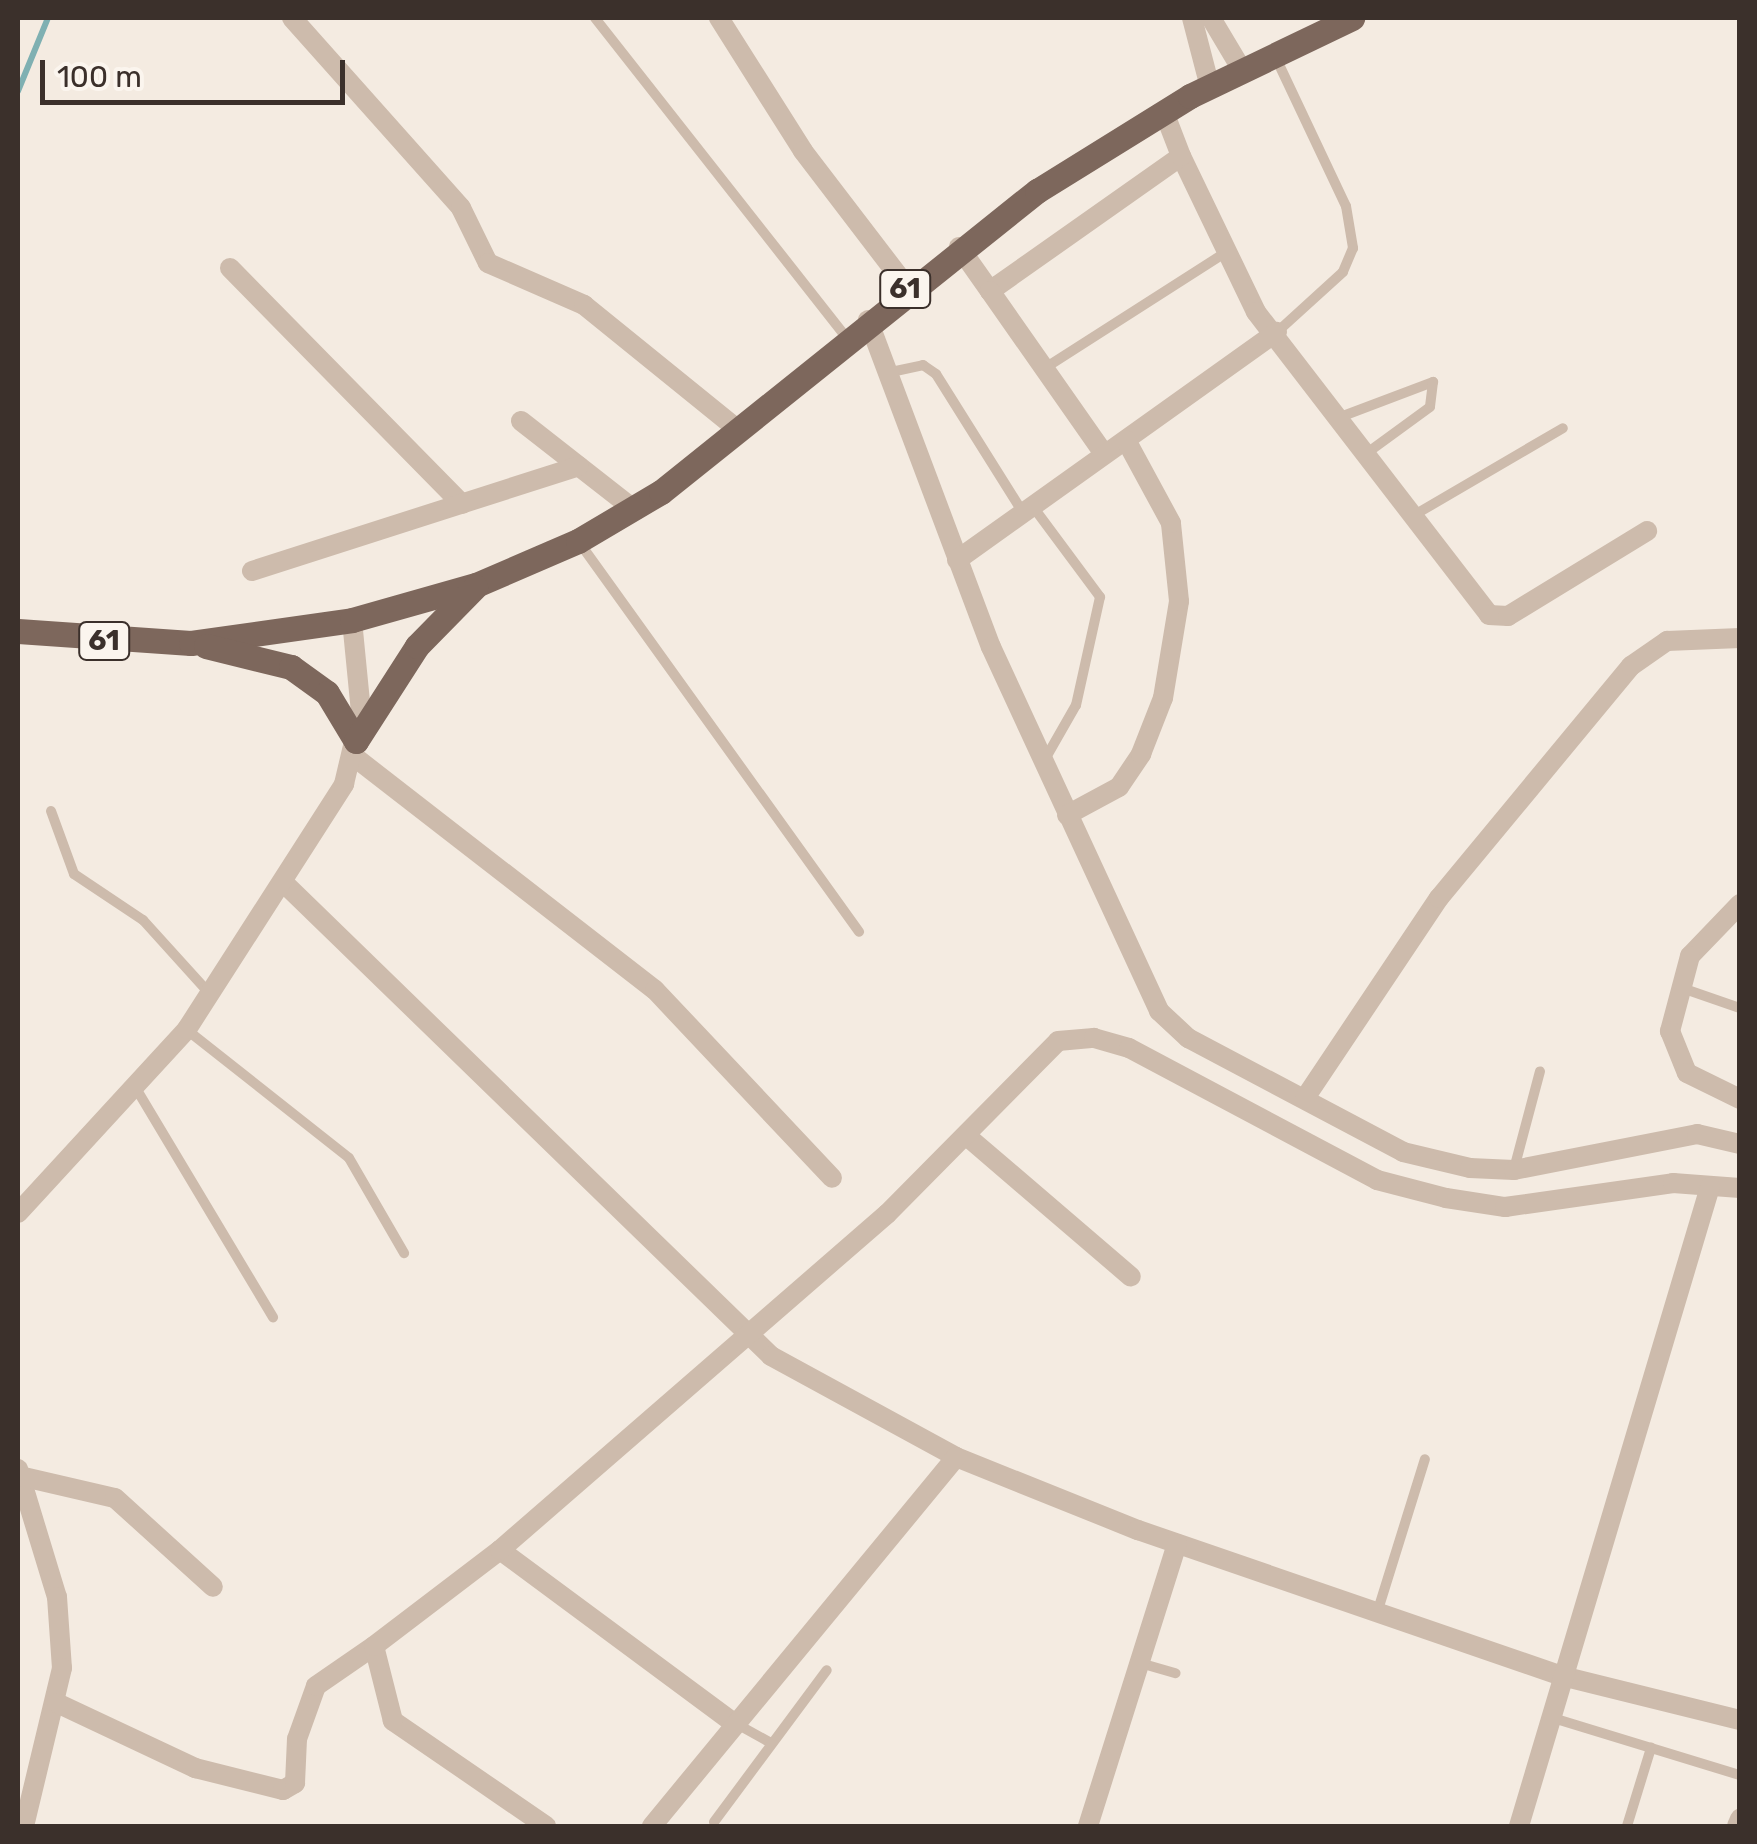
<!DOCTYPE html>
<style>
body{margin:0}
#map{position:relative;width:1757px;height:1844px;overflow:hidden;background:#f4ebe1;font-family:Rubik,sans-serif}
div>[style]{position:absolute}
.stream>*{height:6px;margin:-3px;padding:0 3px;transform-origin:3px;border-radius:3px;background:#7fb0b2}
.lane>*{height:10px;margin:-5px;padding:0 5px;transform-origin:5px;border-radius:5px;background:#cdbbac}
.street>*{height:20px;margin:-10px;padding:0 10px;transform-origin:10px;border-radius:10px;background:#cdbbac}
.primary>*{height:25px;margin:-12.5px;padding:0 12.5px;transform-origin:12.5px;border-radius:12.5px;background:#7d675c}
span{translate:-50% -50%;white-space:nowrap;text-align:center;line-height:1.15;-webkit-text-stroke:8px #fbf5ee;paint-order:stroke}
.shield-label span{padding:2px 8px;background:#fbf5ee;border:2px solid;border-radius:8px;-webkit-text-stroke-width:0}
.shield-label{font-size:28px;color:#3b302b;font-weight:700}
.frame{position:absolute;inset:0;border:20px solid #3b302b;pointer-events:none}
.scale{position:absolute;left:40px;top:60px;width:305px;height:45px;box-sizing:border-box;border:5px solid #3b302b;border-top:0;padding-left:12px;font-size:30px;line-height:35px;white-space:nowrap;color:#3b302b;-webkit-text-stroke:8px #fbf5ee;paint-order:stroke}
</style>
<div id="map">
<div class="stream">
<div style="left:18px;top:91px;width:79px;rotate:-67.7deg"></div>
</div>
<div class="lane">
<div style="left:595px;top:18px;width:406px;rotate:51.8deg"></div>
<div style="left:1275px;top:56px;width:166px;rotate:64.7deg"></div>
<div style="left:1346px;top:206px;width:43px;rotate:80.5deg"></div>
<div style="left:1353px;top:248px;width:26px;rotate:113deg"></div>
<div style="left:1343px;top:272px;width:89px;rotate:137.7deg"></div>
<div style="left:1045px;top:368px;width:217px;rotate:-32.6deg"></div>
<div style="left:891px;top:372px;width:33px;rotate:-12deg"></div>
<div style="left:923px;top:365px;width:16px;rotate:35deg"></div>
<div style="left:936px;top:374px;width:162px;rotate:57.9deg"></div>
<div style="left:1335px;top:419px;width:105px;rotate:-20.7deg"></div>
<div style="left:1433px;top:382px;width:25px;rotate:97deg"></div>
<div style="left:1430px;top:407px;width:78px;rotate:143.9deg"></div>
<div style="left:1031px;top:504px;width:116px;rotate:53.4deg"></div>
<div style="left:1100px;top:597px;width:111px;rotate:102.5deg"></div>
<div style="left:1076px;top:705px;width:64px;rotate:119.7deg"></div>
<div style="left:1416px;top:514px;width:170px;rotate:-30.3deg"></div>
<div style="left:579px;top:542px;width:480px;rotate:54.3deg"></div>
<div style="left:51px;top:811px;width:67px;rotate:69.9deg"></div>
<div style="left:74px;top:874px;width:83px;rotate:33.7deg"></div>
<div style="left:143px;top:920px;width:98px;rotate:47.9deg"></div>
<div style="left:1679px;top:987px;width:65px;rotate:19deg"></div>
<div style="left:187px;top:1030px;width:206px;rotate:38.3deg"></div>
<div style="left:349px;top:1158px;width:110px;rotate:59.9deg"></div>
<div style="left:137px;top:1090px;width:265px;rotate:59.1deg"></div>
<div style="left:1514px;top:1169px;width:101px;rotate:-75.1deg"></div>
<div style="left:1377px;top:1613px;width:161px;rotate:-72.7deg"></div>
<div style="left:1140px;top:1663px;width:37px;rotate:16deg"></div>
<div style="left:1553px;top:1718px;width:195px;rotate:17deg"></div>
<div style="left:735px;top:1723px;width:41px;rotate:29.1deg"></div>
<div style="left:714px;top:1822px;width:189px;rotate:-53.4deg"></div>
<div style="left:1627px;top:1826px;width:82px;rotate:-72.9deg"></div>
</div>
<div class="street">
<div style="left:292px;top:18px;width:254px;rotate:48.3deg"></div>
<div style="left:461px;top:208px;width:61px;rotate:63.9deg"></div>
<div style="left:488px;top:263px;width:105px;rotate:23.6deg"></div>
<div style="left:584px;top:305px;width:197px;rotate:39deg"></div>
<div style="left:719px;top:18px;width:157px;rotate:57.7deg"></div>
<div style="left:803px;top:151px;width:171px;rotate:52.6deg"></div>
<div style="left:1192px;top:18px;width:71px;rotate:75.4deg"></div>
<div style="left:1211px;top:18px;width:61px;rotate:59.2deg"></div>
<div style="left:1181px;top:156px;width:173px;rotate:64.3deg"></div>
<div style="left:1256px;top:312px;width:382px;rotate:52.4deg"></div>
<div style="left:1489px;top:615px;width:19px;rotate:3deg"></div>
<div style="left:1508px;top:616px;width:163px;rotate:-31.4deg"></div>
<div style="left:959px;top:247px;width:54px;rotate:54.8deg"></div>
<div style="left:990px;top:291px;width:9px;rotate:-36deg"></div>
<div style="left:997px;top:286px;width:225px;rotate:-35.2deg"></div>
<div style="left:1181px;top:156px;width:47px;rotate:-111.1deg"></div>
<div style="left:230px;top:268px;width:331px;rotate:45.5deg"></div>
<div style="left:990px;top:291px;width:199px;rotate:55deg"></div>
<div style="left:868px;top:320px;width:349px;rotate:69.4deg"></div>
<div style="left:991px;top:647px;width:401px;rotate:65.2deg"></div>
<div style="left:1159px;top:1011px;width:40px;rotate:43deg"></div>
<div style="left:1188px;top:1038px;width:243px;rotate:27.9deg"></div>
<div style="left:1403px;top:1152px;width:69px;rotate:13.4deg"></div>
<div style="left:1470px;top:1168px;width:44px;rotate:2.6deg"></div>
<div style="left:1514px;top:1170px;width:187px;rotate:-11.1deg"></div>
<div style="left:1697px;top:1134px;width:44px;rotate:13.1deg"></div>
<div style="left:521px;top:421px;width:145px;rotate:38deg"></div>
<div style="left:957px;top:560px;width:393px;rotate:-35.5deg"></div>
<div style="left:252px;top:571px;width:343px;rotate:-17.8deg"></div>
<div style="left:352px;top:755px;width:383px;rotate:37.8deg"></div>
<div style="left:655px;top:990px;width:258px;rotate:46.7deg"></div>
<div style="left:1067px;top:815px;width:59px;rotate:-28.3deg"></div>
<div style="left:1119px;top:787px;width:40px;rotate:-56deg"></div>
<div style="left:1141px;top:754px;width:60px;rotate:-68.6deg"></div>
<div style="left:1163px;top:698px;width:98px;rotate:-80.6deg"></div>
<div style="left:1179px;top:601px;width:78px;rotate:-95.9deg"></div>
<div style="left:1171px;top:523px;width:94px;rotate:-118.5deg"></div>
<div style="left:286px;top:885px;width:676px;rotate:44.16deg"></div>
<div style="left:771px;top:1356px;width:211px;rotate:28.6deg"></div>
<div style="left:956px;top:1457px;width:196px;rotate:21.9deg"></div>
<div style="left:1138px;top:1530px;width:453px;rotate:19deg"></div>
<div style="left:1566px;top:1677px;width:179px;rotate:13.9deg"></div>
<div style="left:1740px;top:904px;width:72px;rotate:133.9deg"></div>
<div style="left:1690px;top:956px;width:78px;rotate:104.9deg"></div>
<div style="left:1670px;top:1031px;width:45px;rotate:68deg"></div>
<div style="left:1687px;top:1073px;width:59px;rotate:26.1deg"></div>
<div style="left:1305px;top:1098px;width:241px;rotate:-56.2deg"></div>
<div style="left:1439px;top:898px;width:301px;rotate:-50.4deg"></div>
<div style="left:1631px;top:666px;width:44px;rotate:-34.8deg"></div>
<div style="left:1667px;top:641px;width:73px;rotate:-2.4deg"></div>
<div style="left:969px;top:1138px;width:213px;rotate:40.6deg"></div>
<div style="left:18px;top:1213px;width:250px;rotate:-47.4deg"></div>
<div style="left:187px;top:1029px;width:291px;rotate:-57.3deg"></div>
<div style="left:344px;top:784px;width:74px;rotate:-76.7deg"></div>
<div style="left:361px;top:712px;width:92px;rotate:-95.6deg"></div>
<div style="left:18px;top:1469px;width:134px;rotate:73.1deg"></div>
<div style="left:57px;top:1597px;width:71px;rotate:86deg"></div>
<div style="left:62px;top:1668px;width:163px;rotate:103.5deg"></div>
<div style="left:24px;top:1477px;width:93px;rotate:13deg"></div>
<div style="left:115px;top:1498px;width:132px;rotate:42.2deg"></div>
<div style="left:500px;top:1550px;width:291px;rotate:36.5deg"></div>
<div style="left:57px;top:1703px;width:153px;rotate:25.2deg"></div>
<div style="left:195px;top:1768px;width:91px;rotate:14deg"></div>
<div style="left:283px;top:1790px;width:14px;rotate:-30deg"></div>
<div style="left:295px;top:1783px;width:44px;rotate:-87.4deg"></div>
<div style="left:297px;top:1739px;width:56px;rotate:-70.3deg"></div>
<div style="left:316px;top:1686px;width:70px;rotate:-34.6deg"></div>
<div style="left:546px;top:1826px;width:186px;rotate:-145.5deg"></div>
<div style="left:393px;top:1721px;width:77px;rotate:-104.2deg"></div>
<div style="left:374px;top:1646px;width:158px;rotate:-37.3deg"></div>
<div style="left:500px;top:1550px;width:513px;rotate:-40.97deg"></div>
<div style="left:887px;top:1214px;width:243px;rotate:-45.3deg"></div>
<div style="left:1058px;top:1041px;width:36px;rotate:-5deg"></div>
<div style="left:1094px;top:1038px;width:36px;rotate:16deg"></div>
<div style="left:1129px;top:1048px;width:281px;rotate:28deg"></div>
<div style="left:1377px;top:1180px;width:71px;rotate:14.6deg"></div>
<div style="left:1446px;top:1198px;width:60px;rotate:8.7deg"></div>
<div style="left:1505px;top:1207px;width:170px;rotate:-8.1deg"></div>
<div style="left:1673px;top:1183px;width:67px;rotate:4.3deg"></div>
<div style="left:652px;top:1826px;width:478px;rotate:-50.5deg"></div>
<div style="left:1088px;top:1826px;width:296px;rotate:-72.5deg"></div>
<div style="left:1519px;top:1826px;width:667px;rotate:-73.36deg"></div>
<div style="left:1737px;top:1826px;width:8px;rotate:-67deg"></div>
</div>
<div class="primary">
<div style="left:18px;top:631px;width:173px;rotate:4deg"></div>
<div style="left:191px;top:643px;width:163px;rotate:-8.1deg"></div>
<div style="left:352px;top:620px;width:129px;rotate:-15.8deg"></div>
<div style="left:476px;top:585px;width:111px;rotate:-23.3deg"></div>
<div style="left:578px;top:541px;width:96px;rotate:-30.6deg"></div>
<div style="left:661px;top:492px;width:482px;rotate:-38.7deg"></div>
<div style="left:1037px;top:191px;width:180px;rotate:-31.8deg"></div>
<div style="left:1190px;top:96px;width:180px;rotate:-25.7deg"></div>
<div style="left:206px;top:646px;width:88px;rotate:13.9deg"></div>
<div style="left:291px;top:667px;width:44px;rotate:35.8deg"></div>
<div style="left:327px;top:693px;width:56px;rotate:58.9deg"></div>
<div style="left:356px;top:741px;width:113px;rotate:-57.3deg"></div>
<div style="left:417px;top:646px;width:83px;rotate:-45.5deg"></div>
</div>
<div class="shield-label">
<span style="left:905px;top:289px">61</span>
<span style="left:104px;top:641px">61</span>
</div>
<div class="frame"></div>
<div class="scale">100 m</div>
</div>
